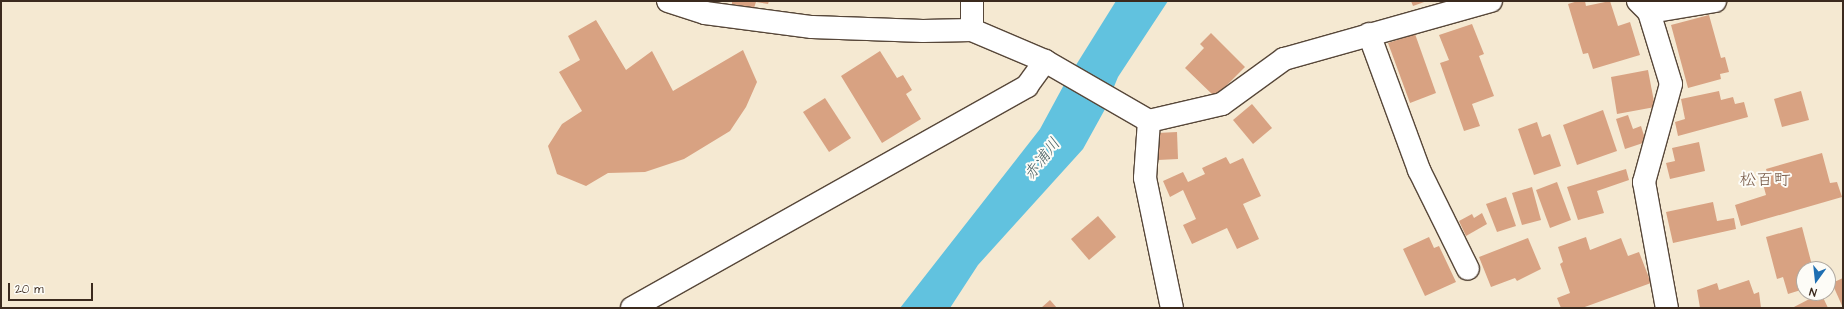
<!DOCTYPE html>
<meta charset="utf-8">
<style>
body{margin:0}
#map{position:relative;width:1844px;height:309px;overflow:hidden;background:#f5e9d2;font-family:"Architects Daughter","Klee One",sans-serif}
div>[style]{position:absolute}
.water>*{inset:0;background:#61c2df}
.building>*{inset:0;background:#d8a282}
.roads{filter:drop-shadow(1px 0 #574739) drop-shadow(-1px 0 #574739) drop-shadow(0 1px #574739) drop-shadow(0 -1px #574739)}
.minor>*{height:22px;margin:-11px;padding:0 11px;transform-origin:11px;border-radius:11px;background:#fff}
span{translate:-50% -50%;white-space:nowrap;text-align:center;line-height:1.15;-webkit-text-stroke:4px #fdfcf7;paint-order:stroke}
.water-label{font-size:16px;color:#485f62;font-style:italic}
.quarter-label{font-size:17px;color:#725441}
.frame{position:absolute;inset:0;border:2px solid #3b2a1e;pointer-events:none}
.north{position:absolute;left:1796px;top:261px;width:40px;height:40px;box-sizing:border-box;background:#fdfcf7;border:1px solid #afa8a0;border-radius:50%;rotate:195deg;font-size:11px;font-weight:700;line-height:16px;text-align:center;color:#3b2a1e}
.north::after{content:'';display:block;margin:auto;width:14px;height:18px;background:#1f6fb2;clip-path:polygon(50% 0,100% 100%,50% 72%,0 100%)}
.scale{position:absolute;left:8px;top:283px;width:85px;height:18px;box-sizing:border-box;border:2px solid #3b2a1e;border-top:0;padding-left:5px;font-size:12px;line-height:14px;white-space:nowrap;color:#3b2a1e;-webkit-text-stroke:3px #fdfcf7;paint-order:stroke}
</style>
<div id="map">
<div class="water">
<div style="clip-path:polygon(1116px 1px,1168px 1px,1118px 77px,1104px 111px,1083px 149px,978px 265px,950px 308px,900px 308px,1040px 129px,1066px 81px)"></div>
</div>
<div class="building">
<div style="clip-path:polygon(732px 1px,769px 1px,768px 4px,756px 2px,754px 8px,732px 4px)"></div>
<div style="clip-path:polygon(1411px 1px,1427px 1px,1413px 6px)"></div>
<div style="clip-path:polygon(1578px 1px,1585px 1px,1586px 6px,1610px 1px,1618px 26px,1630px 22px,1640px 55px,1593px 69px,1588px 53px,1583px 54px,1568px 4px)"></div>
<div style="clip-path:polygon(1709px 15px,1721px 58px,1725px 57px,1729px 72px,1720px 74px,1721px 79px,1688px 88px,1671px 25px)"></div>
<div style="clip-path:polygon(596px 20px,626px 70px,652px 51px,673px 91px,743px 50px,757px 82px,746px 107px,730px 131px,684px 159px,645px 172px,608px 173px,586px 186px,557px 174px,548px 146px,562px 124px,582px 111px,559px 72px,580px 60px,568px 36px)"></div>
<div style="clip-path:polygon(1472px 24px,1484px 54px,1479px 56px,1494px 96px,1472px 104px,1480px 126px,1464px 131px,1440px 63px,1449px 60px,1439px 35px)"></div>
<div style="clip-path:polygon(1211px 33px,1245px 67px,1215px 97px,1185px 68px,1204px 48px,1200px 44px)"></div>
<div style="clip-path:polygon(1415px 34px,1436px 93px,1410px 103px,1388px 43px)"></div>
<div style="clip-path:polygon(880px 51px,897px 78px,903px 75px,912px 90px,906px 94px,921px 119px,882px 143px,841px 76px)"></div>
<div style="clip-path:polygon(1648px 70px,1655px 107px,1617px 114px,1611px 77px)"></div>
<div style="clip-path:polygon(1719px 91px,1721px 100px,1733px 97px,1735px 104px,1744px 102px,1748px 117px,1678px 136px,1675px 122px,1685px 119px,1681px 99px)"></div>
<div style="clip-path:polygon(1801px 91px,1809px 120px,1782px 127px,1774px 99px)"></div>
<div style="clip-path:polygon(825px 98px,851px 138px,829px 152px,803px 112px)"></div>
<div style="clip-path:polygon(1252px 104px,1272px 128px,1253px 144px,1233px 120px)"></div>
<div style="clip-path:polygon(1603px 110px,1617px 151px,1577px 165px,1563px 125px)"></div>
<div style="clip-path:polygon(1628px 115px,1633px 129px,1641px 126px,1646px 142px,1625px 149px,1616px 119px)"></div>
<div style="clip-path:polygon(1537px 122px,1542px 137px,1550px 134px,1561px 166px,1534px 175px,1518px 129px)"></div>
<div style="clip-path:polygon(1177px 132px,1178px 159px,1158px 160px,1157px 133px)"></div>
<div style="clip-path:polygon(1699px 142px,1705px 171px,1670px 179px,1666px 163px,1675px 161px,1672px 148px)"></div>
<div style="clip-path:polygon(1822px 153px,1830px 183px,1837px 182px,1842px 197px,1741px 226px,1735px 205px,1766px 195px,1763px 184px,1770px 183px,1766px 169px)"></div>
<div style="clip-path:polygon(1226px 157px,1230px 164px,1243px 158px,1261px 196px,1243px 204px,1259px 239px,1237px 249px,1227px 228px,1192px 244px,1183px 225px,1196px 219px,1183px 190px,1170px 197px,1163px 181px,1183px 172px,1188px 182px,1205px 174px,1202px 168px)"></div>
<div style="clip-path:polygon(1626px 169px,1629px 180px,1597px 191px,1604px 213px,1578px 220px,1567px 187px)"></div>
<div style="clip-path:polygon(1557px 182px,1571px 220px,1550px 228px,1536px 190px)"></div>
<div style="clip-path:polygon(1532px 187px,1541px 220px,1522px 225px,1512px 193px)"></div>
<div style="clip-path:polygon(1506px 197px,1516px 226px,1497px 232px,1486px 204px)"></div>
<div style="clip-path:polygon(1713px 202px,1717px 221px,1734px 218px,1736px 229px,1673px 243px,1666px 212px)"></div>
<div style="clip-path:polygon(1482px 213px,1487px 224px,1466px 236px,1459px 221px,1472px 214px,1474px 218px)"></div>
<div style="clip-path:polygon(1098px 216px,1116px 237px,1089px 260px,1071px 239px)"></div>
<div style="clip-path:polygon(1802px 227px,1813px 269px,1804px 269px,1804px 289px,1788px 294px,1783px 277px,1777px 279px,1766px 237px)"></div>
<div style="clip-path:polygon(1429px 237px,1434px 248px,1439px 246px,1456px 282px,1425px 296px,1403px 249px)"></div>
<div style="clip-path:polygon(1586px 237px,1590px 250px,1621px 238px,1628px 256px,1639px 252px,1651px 283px,1582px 308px,1561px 308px,1557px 298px,1570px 293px,1560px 264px,1563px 262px,1558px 247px)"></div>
<div style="clip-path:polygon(1528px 238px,1541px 269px,1517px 281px,1515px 278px,1491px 287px,1479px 257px)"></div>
<div style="clip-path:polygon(1843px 278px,1843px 308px,1832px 283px)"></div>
<div style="clip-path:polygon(1749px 280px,1754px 294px,1759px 292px,1761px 308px,1700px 308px,1697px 290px,1717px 283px,1719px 290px)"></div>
<div style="clip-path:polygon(1821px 293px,1828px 308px,1792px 308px)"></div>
<div style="clip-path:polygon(1050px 300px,1057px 308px,1041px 308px)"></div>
</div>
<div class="roads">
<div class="minor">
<div style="left:668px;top:1px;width:39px;rotate:18deg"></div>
<div style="left:705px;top:13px;width:108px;rotate:7.5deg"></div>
<div style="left:812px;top:27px;width:111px;rotate:2.1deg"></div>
<div style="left:923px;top:31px;width:49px;rotate:-1.2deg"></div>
<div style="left:972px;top:30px;width:79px;rotate:23deg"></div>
<div style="left:1045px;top:61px;width:120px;rotate:30deg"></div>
<div style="left:1149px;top:121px;width:75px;rotate:-13.1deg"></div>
<div style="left:1222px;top:104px;width:77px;rotate:-36deg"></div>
<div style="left:1284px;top:59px;width:215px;rotate:-15.7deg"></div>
<div style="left:972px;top:1px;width:29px;rotate:90deg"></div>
<div style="left:1638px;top:1px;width:16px;rotate:45deg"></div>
<div style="left:1649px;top:12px;width:75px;rotate:73deg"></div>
<div style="left:1671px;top:84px;width:102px;rotate:105.4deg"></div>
<div style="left:1644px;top:182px;width:128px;rotate:79.7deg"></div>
<div style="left:1649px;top:12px;width:67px;rotate:-9.5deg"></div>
<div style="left:1369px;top:34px;width:145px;rotate:69.8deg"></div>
<div style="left:1419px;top:170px;width:110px;rotate:63.7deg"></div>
<div style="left:1149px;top:121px;width:57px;rotate:94deg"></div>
<div style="left:1145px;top:178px;width:133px;rotate:78.3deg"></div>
<div style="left:632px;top:308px;width:453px;rotate:-29.3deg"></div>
<div style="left:1027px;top:86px;width:31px;rotate:-54deg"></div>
</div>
</div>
<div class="water-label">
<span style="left:1042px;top:159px;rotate:-52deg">赤浦川</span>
</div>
<div class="quarter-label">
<span style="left:1765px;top:181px">松百町</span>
</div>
<div class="frame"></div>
<div class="north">N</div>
<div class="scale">20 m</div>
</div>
